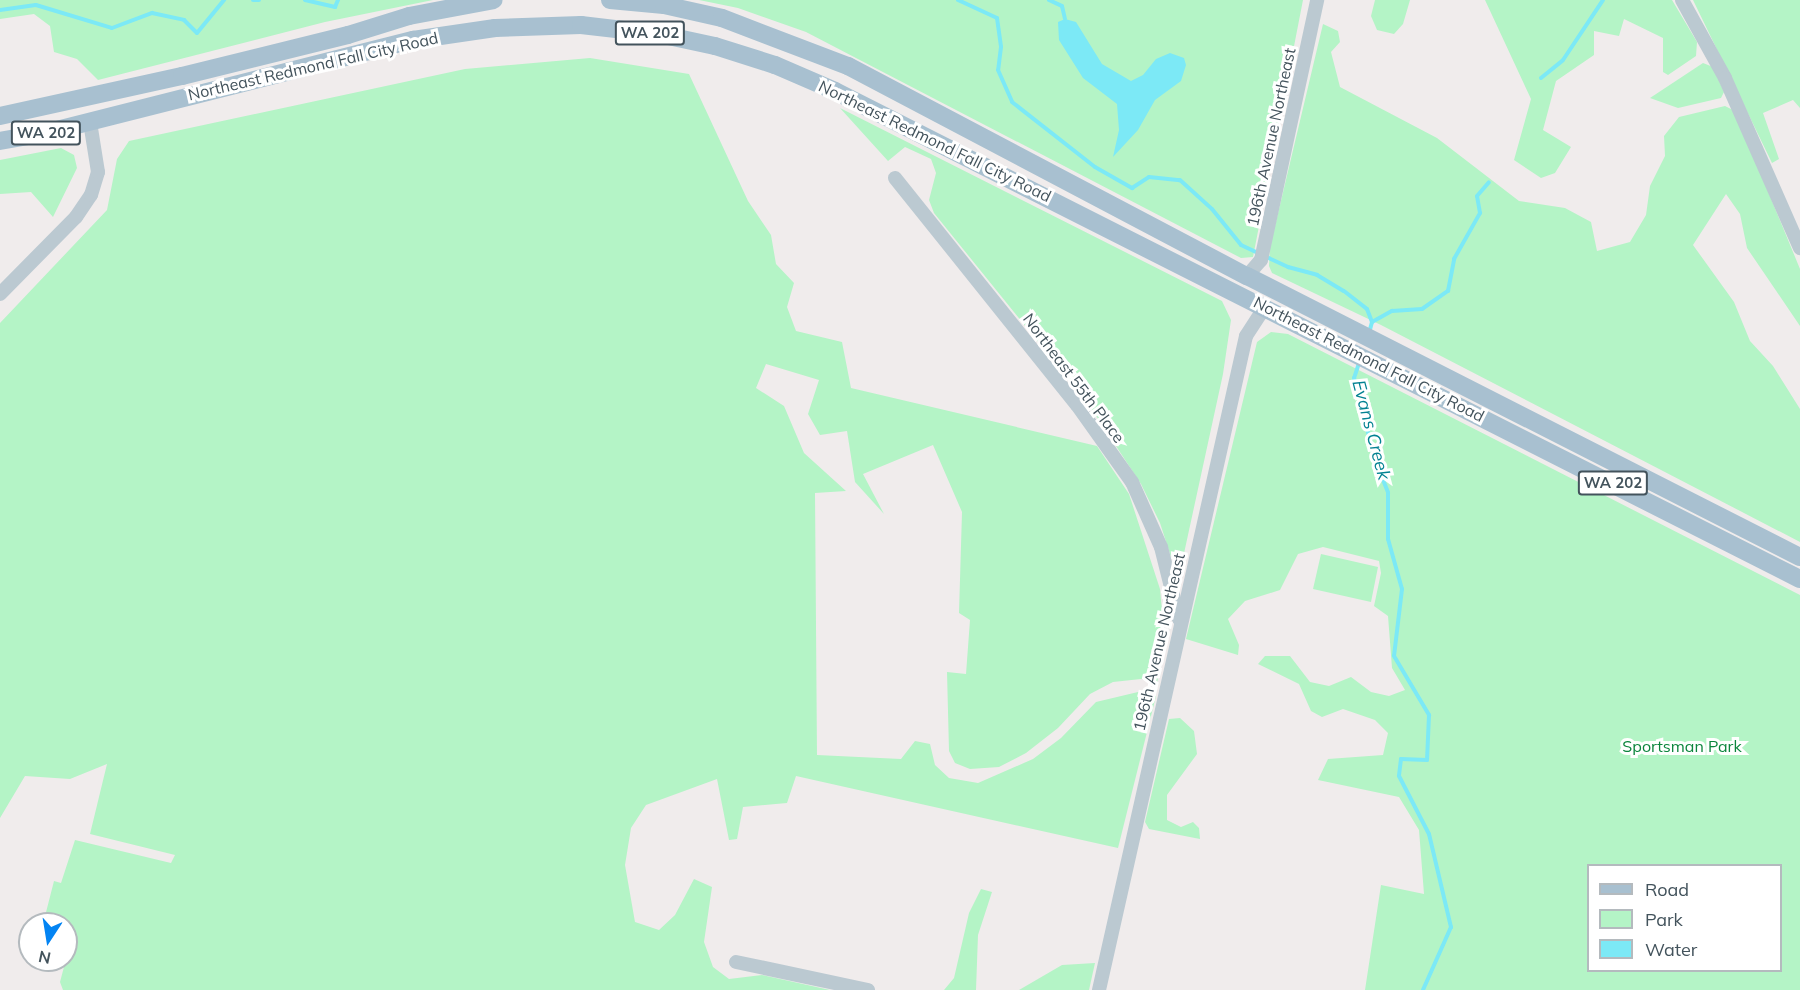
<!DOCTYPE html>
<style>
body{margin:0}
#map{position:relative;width:1800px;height:990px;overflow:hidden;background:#f0ecec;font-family:Mulish,sans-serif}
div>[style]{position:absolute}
.green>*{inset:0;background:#b4f4c6}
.water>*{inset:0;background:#7ce9f6}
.stream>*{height:4px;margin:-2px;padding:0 2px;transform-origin:2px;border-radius:2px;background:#7ce9f6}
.minor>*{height:14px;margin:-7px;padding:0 7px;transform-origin:7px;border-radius:7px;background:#bbc9d1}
.major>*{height:18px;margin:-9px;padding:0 9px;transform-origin:9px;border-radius:9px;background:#a8c0d0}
span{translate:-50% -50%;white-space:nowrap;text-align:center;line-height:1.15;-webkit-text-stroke:6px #fff;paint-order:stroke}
.shield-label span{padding:2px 4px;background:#fff;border:2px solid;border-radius:4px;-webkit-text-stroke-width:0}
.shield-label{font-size:15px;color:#43535c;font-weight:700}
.street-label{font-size:16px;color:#43535c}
.park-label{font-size:16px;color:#0b853c}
.water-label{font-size:18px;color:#038292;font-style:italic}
.legend{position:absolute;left:1587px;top:864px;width:195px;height:108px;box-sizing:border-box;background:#fff;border:2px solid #b4babe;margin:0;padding:8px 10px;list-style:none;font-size:18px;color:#43535c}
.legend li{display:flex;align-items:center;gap:12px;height:30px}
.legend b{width:30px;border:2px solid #b4babe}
.north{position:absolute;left:18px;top:912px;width:60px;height:60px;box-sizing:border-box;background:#fff;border:2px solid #b4babe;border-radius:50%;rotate:192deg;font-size:16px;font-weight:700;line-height:24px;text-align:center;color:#43535c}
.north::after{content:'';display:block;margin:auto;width:21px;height:27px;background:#0384f3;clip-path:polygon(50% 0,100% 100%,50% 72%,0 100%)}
</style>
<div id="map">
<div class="green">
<div style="clip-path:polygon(0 0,433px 0,325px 22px,98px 80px,77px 59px,54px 52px,50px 26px,34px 14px,0 19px)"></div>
<div style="clip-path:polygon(699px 0,1303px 0,1253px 257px,1241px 258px,806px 32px,738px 8px)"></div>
<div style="clip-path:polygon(1375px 0,1410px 0,1403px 24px,1394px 34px,1377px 30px,1371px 16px)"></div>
<div style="clip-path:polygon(1485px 0,1672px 0,1697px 42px,1696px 56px,1668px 75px,1663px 72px,1663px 38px,1624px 19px,1619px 36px,1594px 31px,1594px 55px,1556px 81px,1543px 130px,1571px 147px,1555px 173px,1541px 178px,1514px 160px,1531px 99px)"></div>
<div style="clip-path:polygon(1693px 0,1800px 0,1800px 108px,1793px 100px,1763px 113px,1779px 159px,1772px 163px)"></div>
<div style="clip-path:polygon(1323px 24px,1338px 31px,1340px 42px,1331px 52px,1340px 87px,1437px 138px,1519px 201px,1565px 208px,1591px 222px,1597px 251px,1630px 242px,1646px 215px,1650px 186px,1665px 156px,1664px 136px,1679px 117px,1725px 106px,1735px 111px,1800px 269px,1800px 326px,1747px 248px,1740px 214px,1726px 194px,1693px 245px,1734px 302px,1750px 341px,1773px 366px,1800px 409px,1800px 542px,1381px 325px,1272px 273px,1269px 266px,1270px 247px)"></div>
<div style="clip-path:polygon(590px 58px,689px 74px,748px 201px,771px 235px,776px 264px,794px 283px,787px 307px,796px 331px,842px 342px,851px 388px,1097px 446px,1129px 494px,1160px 589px,1165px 643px,1157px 683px,1141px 679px,1113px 682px,1090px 694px,1058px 728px,1026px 753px,999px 767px,970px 769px,955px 763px,949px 751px,947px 672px,966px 674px,970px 620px,959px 613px,962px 512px,933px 445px,863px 474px,884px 514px,855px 482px,847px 431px,820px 435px,808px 414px,819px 380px,766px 364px,756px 388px,784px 406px,804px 453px,846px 491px,815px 493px,817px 755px,901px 759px,915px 741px,930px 744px,935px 765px,949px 778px,978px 783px,1033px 759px,1061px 738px,1096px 702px,1138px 692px,1156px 696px,1118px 848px,796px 776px,787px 803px,743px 807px,737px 839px,729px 840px,717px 779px,646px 805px,631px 828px,625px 865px,635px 922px,659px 930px,675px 915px,694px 879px,712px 887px,704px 942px,713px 967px,729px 979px,762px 975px,830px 990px,63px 990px,60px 982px,70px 944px,66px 942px,66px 924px,43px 924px,54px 881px,61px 883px,75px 840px,171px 863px,175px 855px,90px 834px,107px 764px,70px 779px,25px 776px,0 818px,0 323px,107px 210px,117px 159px,129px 141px,465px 69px)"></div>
<div style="clip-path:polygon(1703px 63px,1713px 67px,1724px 92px,1721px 98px,1678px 108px,1650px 98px)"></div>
<div style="clip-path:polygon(840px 108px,1222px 301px,1231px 320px,1223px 374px,1183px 558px,1177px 562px,1171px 557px,1160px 523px,1141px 484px,1089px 405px,934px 213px,929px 200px,936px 173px,931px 159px,905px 147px,888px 161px)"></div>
<div style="clip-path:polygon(61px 148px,74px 155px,77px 168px,53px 217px,31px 192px,0 194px,0 160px)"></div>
<div style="clip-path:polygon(evenodd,1271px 332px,1288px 334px,1800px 595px,1800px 990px,1365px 990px,1381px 885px,1424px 894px,1419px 830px,1399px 797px,1318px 780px,1328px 759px,1383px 755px,1388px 733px,1375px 720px,1343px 709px,1322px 717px,1311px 711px,1299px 684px,1258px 664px,1265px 656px,1290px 656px,1310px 682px,1329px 686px,1351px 677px,1371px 692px,1389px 696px,1405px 690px,1392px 668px,1388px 616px,1374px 606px,1381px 573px,1379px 561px,1323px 547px,1298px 554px,1280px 590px,1245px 601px,1228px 619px,1239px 645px,1238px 655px,1186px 639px,1257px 342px,1271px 332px,1588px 866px,1780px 866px,1780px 970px,1588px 970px,1588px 866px)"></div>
<div style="clip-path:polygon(1321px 554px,1378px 567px,1371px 602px,1313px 589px)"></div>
<div style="clip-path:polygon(1180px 718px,1194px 731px,1197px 754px,1167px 795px,1167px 820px,1181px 827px,1193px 822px,1199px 828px,1200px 839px,1149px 829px,1145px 822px,1169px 719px)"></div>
<div style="clip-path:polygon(981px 889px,992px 892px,978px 935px,976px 990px,944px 990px,954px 978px,969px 913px)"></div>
<div style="clip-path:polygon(1095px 963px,1089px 990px,1019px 990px,1062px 965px)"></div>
</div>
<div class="water">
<div style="clip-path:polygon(1065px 19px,1076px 22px,1102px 64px,1131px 81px,1143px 75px,1156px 59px,1170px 53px,1184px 58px,1186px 65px,1181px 81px,1155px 100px,1138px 130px,1113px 157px,1119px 130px,1117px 104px,1083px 78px,1059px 40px,1058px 22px)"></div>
</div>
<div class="stream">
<div style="left:253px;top:0;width:6px"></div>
<div style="left:305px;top:0;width:31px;rotate:13deg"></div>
<div style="left:335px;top:7px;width:8px;rotate:-67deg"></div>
<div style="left:958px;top:0;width:43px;rotate:24.8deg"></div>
<div style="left:997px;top:18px;width:29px;rotate:82deg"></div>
<div style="left:1001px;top:47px;width:23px;rotate:97deg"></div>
<div style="left:998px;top:70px;width:35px;rotate:66deg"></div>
<div style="left:1012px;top:102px;width:105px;rotate:38.1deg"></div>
<div style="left:1095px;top:167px;width:43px;rotate:29.6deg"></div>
<div style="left:1132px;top:188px;width:20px;rotate:-33deg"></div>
<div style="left:1149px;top:177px;width:31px;rotate:6deg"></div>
<div style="left:1180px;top:180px;width:43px;rotate:42.2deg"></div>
<div style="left:1212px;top:209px;width:46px;rotate:51.1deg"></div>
<div style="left:1241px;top:245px;width:52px;rotate:25.1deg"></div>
<div style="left:1288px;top:267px;width:30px;rotate:15deg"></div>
<div style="left:1317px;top:275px;width:31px;rotate:31deg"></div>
<div style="left:1344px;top:291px;width:29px;rotate:38deg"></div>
<div style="left:1367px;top:309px;width:14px;rotate:69deg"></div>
<div style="left:1372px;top:322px;width:11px;rotate:105deg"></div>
<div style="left:1049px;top:0;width:14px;rotate:25deg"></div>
<div style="left:1062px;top:6px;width:13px;rotate:77deg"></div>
<div style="left:0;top:10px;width:36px;rotate:-8deg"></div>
<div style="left:36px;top:5px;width:79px;rotate:16.8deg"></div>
<div style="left:112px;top:28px;width:43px;rotate:-20.6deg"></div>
<div style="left:152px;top:13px;width:33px;rotate:12deg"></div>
<div style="left:184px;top:20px;width:18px;rotate:45deg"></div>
<div style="left:197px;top:33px;width:43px;rotate:-50.7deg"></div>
<div style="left:1541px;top:78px;width:28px;rotate:-39deg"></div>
<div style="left:1563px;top:60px;width:72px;rotate:-56.3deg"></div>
<div style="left:1372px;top:322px;width:23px;rotate:-29deg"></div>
<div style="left:1392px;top:311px;width:30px;rotate:-4deg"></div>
<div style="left:1422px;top:309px;width:32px;rotate:-35deg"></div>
<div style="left:1448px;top:291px;width:33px;rotate:-79deg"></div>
<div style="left:1454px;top:259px;width:53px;rotate:-60.5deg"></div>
<div style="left:1480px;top:213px;width:17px;rotate:-100deg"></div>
<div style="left:1477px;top:196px;width:18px;rotate:-49deg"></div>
<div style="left:1359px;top:363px;width:16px;rotate:108deg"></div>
<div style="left:1354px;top:378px;width:85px;rotate:75.6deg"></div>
<div style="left:1375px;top:460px;width:35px;rotate:68deg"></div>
<div style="left:1388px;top:493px;width:46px;rotate:90deg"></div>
<div style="left:1388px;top:539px;width:52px;rotate:74.4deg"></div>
<div style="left:1402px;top:589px;width:67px;rotate:96.8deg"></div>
<div style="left:1394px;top:656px;width:69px;rotate:59.3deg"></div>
<div style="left:1429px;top:715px;width:45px;rotate:92.5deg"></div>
<div style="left:1427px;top:760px;width:26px;rotate:-178deg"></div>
<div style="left:1401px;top:759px;width:17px;rotate:97deg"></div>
<div style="left:1399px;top:776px;width:65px;rotate:62.7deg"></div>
<div style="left:1429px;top:834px;width:96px;rotate:76.7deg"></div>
<div style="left:1451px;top:927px;width:69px;rotate:114deg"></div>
</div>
<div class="minor">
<div style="left:1682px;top:0;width:89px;rotate:61.1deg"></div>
<div style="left:1725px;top:78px;width:186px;rotate:66.2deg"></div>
<div style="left:895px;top:178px;width:291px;rotate:51.3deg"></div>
<div style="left:1077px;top:405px;width:95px;rotate:54.5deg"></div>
<div style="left:1132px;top:482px;width:71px;rotate:66deg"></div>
<div style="left:1161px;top:547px;width:74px;rotate:76deg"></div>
<div style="left:1247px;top:276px;width:21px;rotate:-49deg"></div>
<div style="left:1261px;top:260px;width:266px;rotate:-77.8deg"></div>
<div style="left:0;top:294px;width:108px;rotate:-45.4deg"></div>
<div style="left:76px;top:217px;width:27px;rotate:-56deg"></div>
<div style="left:91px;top:195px;width:24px;rotate:-73deg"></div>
<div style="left:98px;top:172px;width:51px;rotate:-99.1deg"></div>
<div style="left:736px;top:962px;width:135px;rotate:12deg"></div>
<div style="left:1099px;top:990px;width:670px;rotate:-77.33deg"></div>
<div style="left:1246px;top:336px;width:35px;rotate:-57deg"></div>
</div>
<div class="major">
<div style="left:610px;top:0;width:54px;rotate:5.3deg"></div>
<div style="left:664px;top:5px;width:59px;rotate:12.6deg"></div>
<div style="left:722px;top:18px;width:135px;rotate:20.9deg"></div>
<div style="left:848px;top:66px;width:451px;rotate:27.8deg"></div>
<div style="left:1247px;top:276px;width:620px;rotate:26.94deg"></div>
<div style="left:0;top:116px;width:186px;rotate:-12.4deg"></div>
<div style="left:182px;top:76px;width:171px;rotate:-13.9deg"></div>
<div style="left:348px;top:35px;width:64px;rotate:-17.3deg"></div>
<div style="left:409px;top:16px;width:86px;rotate:-10.7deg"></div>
<div style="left:0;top:141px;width:46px;rotate:-10.1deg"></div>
<div style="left:45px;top:133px;width:380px;rotate:-14.2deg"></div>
<div style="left:413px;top:40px;width:83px;rotate:-8.3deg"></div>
<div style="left:495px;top:28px;width:86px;rotate:-2deg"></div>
<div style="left:581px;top:25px;width:79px;rotate:6.6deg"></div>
<div style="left:659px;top:34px;width:57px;rotate:12.1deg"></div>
<div style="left:715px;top:46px;width:63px;rotate:17.6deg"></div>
<div style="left:775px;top:65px;width:65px;rotate:23.4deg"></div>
<div style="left:835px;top:91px;width:1081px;rotate:26.83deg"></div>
</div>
<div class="shield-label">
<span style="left:650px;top:33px">WA 202</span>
<span style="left:46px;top:133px">WA 202</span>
<span style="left:1613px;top:483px">WA 202</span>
</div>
<div class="street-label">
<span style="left:313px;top:66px;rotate:-13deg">Northeast Redmond Fall City Road</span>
<span style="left:1271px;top:137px;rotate:-78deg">196th Avenue Northeast</span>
<span style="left:935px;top:141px;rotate:26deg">Northeast Redmond Fall City Road</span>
<span style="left:1369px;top:359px;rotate:27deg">Northeast Redmond Fall City Road</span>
<span style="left:1074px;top:378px;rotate:53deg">Northeast 55th Place</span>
<span style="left:1159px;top:642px;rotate:-77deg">196th Avenue Northeast</span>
</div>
<div class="park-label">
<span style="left:1682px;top:746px">Sportsman Park</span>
</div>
<div class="water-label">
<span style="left:1371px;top:430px;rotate:75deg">Evans Creek</span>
</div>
<ul class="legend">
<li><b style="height:8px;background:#a8c0d0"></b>Road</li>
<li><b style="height:16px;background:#b4f4c6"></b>Park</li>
<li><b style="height:16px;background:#7ce9f6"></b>Water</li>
</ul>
<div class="north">N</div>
</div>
